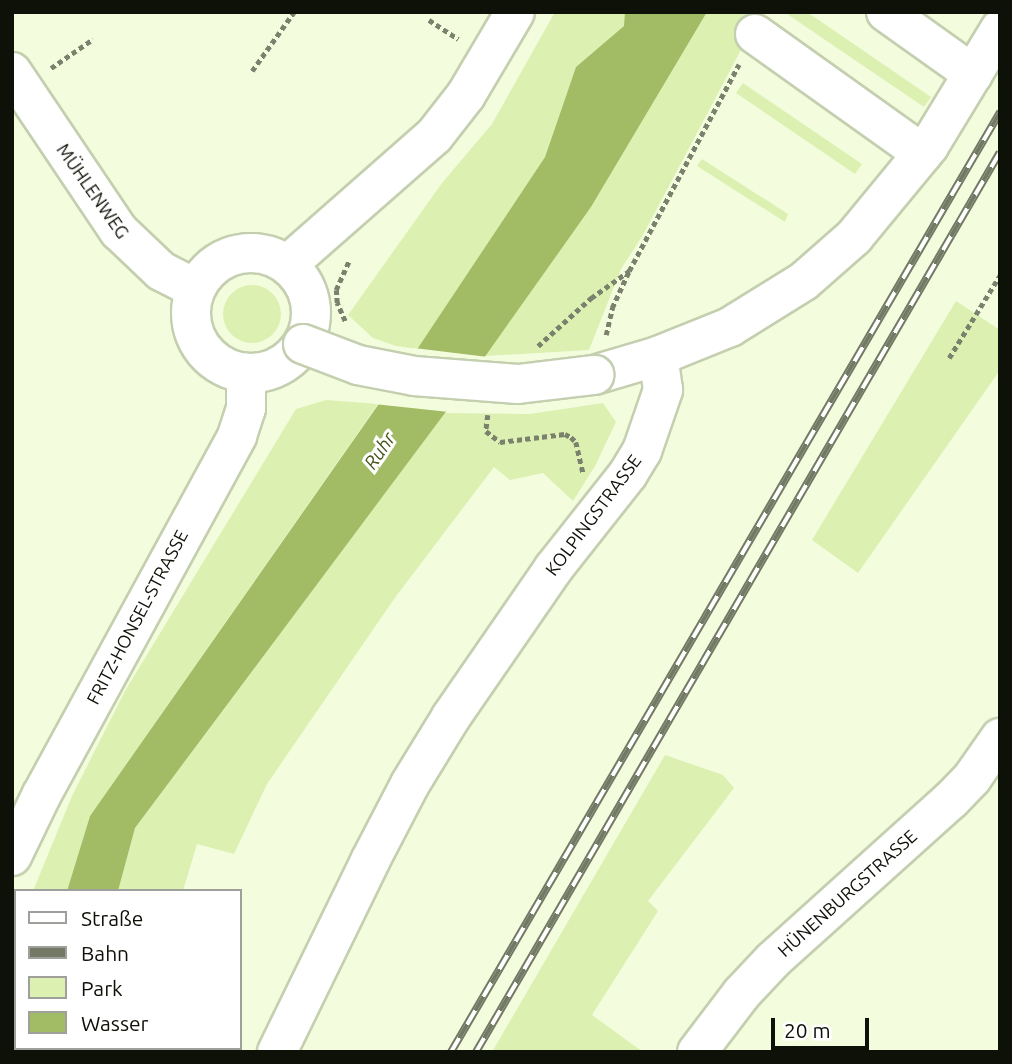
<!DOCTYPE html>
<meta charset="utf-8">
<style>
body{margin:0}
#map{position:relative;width:1012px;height:1064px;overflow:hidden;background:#f3fdde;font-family:Ubuntu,sans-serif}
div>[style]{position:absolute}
.green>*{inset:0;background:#dcf0b2}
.round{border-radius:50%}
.water>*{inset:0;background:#a2bb65}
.pier>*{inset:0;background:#f3fdde}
.path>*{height:4.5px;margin-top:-2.25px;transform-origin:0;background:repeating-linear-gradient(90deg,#7a816d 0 5px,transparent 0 8.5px)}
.roads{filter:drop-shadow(2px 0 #c4cfb0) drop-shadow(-2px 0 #c4cfb0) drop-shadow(0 2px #c4cfb0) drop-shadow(0 -2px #c4cfb0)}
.minor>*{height:38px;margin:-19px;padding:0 19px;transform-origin:19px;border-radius:19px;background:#fff}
.minor>.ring{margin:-19px;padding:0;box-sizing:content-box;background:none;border:38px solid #fff;border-radius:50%}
.rail>*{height:8px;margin-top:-4px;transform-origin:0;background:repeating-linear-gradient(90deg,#fff 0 16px,#737965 0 32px);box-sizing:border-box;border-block:2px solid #737965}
.bridges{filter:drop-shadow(2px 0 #c4cfb0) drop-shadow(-2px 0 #c4cfb0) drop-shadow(0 2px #c4cfb0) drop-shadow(0 -2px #c4cfb0)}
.minor-bridge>*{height:38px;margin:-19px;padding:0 19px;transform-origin:19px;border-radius:19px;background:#fff}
span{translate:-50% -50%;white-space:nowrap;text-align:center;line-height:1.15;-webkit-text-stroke:6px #fff;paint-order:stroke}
.street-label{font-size:18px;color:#0e1107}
.water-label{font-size:19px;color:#455417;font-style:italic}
.frame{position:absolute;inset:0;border:14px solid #0e1107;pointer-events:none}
.legend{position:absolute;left:14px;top:889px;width:228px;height:161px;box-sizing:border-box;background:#fff;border:2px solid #9fa09c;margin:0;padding:9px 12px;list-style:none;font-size:21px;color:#0e1107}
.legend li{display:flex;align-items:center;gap:14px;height:35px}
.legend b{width:35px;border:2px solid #9fa09c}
.scale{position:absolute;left:771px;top:1018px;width:98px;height:32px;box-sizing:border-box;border:4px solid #0e1107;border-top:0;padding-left:9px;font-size:21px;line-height:24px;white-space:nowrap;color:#0e1107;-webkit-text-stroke:5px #fff;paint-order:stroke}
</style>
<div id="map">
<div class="green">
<div style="clip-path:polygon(555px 12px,625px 12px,625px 26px,576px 67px,545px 157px,418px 349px,396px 346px,373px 338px,348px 315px,442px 183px,492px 124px)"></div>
<div style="clip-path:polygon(707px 12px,761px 12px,643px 235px,621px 269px,589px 350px,484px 356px,591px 207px)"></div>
<div style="clip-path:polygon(784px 12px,807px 12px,931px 97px,924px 107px)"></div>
<div style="clip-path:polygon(743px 83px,862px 164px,855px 174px,736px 93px)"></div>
<div style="clip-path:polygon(702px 159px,788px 214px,785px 222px,697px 166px)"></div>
<div class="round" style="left:223px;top:285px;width:58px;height:58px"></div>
<div style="clip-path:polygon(956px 301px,1000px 330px,1000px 370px,858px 573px,812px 540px)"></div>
<div style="clip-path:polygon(326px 400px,378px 404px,90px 816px,67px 891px,33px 891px,72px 796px,125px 691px,296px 409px)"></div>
<div style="clip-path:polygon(603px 403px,616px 422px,595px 466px,573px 501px,543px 473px,510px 480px,494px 467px,394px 599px,267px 784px,234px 854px,197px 844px,183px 891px,118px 891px,135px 828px,445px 413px,530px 414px)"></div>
<div style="clip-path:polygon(665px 755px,723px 775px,734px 788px,648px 901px,658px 911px,592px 1015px,643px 1052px,492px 1052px)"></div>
<div style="clip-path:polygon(16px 934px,18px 1048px,12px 1052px,12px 942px)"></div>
<div style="clip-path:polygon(76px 1048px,136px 1048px,135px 1052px,75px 1052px)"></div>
</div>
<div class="water">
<div style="clip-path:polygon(625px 12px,707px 12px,591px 207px,445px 413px,135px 828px,118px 891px,67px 891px,90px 816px,418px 348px,545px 157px,576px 67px,624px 26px)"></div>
<div style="clip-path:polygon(18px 1048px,76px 1048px,75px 1052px,17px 1052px)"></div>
</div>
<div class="pier">
<div style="clip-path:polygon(414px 348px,488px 357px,449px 412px,374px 404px)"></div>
</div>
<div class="path">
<div style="left:429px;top:20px;width:35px;rotate:33deg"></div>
<div style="left:51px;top:68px;width:51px;rotate:-34.6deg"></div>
<div style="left:252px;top:71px;width:72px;rotate:-54.6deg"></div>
<div style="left:345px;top:321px;width:20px;rotate:-114deg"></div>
<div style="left:337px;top:303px;width:13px;rotate:-94deg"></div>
<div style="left:336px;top:290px;width:32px;rotate:-66deg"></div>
<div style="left:606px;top:335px;width:28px;rotate:-77deg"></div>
<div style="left:612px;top:308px;width:41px;rotate:-65.3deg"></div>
<div style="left:629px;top:271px;width:234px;rotate:-62deg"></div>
<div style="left:538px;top:346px;width:72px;rotate:-42.2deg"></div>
<div style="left:591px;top:298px;width:47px;rotate:-35.4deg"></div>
<div style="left:949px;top:358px;width:97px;rotate:-58.4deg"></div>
<div style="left:488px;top:415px;width:16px;rotate:97deg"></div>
<div style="left:486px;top:431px;width:18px;rotate:38deg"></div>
<div style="left:500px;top:442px;width:65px;rotate:-7deg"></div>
<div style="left:565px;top:434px;width:7px;rotate:27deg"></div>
<div style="left:571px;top:437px;width:7px;rotate:45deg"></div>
<div style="left:576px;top:442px;width:32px;rotate:77deg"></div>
</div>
<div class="roads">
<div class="minor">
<div style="left:886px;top:12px;width:107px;rotate:35.5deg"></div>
<div style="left:755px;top:34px;width:206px;rotate:35.5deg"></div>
<div style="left:12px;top:72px;width:192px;rotate:56.1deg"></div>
<div style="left:119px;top:231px;width:58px;rotate:43.6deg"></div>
<div style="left:161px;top:271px;width:39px;rotate:27deg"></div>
<div class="ring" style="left:191px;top:253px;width:82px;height:82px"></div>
<div style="left:287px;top:265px;width:196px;rotate:-41.3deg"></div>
<div style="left:434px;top:136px;width:52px;rotate:-52deg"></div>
<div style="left:466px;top:95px;width:96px;rotate:-59.4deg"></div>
<div style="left:594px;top:375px;width:67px;rotate:-16.5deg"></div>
<div style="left:658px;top:356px;width:78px;rotate:-21.9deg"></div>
<div style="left:730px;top:327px;width:87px;rotate:-31.9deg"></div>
<div style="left:804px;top:281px;width:67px;rotate:-41.3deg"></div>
<div style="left:854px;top:237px;width:118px;rotate:-50.5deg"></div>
<div style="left:929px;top:146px;width:137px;rotate:-58.7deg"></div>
<div style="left:12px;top:856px;width:67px;rotate:-64.2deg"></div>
<div style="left:41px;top:796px;width:410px;rotate:-61.4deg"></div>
<div style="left:237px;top:436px;width:29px;rotate:-72deg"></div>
<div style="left:246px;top:408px;width:34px;rotate:-90deg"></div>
<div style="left:277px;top:1052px;width:212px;rotate:-64deg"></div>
<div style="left:370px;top:861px;width:87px;rotate:-62.5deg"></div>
<div style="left:410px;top:784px;width:79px;rotate:-58.5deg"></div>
<div style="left:451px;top:717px;width:180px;rotate:-55.4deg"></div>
<div style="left:553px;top:569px;width:121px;rotate:-51.7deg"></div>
<div style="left:628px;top:474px;width:27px;rotate:-59deg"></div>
<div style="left:642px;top:451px;width:65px;rotate:-71deg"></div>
<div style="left:663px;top:390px;width:34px;rotate:-98deg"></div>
<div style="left:697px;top:1052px;width:74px;rotate:-52.7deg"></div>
<div style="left:742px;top:993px;width:45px;rotate:-46.8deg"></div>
<div style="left:773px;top:960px;width:239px;rotate:-42deg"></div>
<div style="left:951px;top:800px;width:30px;rotate:-46deg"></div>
<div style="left:972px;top:778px;width:49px;rotate:-55deg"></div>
</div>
</div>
<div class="rail">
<div style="left:451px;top:1052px;width:1089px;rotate:-59.71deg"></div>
<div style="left:476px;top:1052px;width:1041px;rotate:-59.79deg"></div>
</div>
<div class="bridges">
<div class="minor-bridge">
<div style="left:303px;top:344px;width:59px;rotate:20.9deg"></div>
<div style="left:358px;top:365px;width:57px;rotate:11.1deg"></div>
<div style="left:414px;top:376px;width:104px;rotate:4.4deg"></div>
<div style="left:518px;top:384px;width:77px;rotate:-6.8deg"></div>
</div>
</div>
<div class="street-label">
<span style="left:93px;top:191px;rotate:55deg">MÜHLENWEG</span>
<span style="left:593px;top:515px;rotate:-53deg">KOLPINGSTRASSE</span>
<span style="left:137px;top:617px;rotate:-62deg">FRITZ-HONSEL-STRASSE</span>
<span style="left:847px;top:893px;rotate:-42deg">HÜNENBURGSTRASSE</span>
</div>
<div class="water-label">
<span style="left:380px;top:451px;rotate:-56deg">Ruhr</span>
</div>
<div class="frame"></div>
<ul class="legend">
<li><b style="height:9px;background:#fff"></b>Straße</li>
<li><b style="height:9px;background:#737965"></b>Bahn</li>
<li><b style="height:19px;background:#dcf0b2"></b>Park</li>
<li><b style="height:19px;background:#a2bb65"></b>Wasser</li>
</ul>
<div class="scale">20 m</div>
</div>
